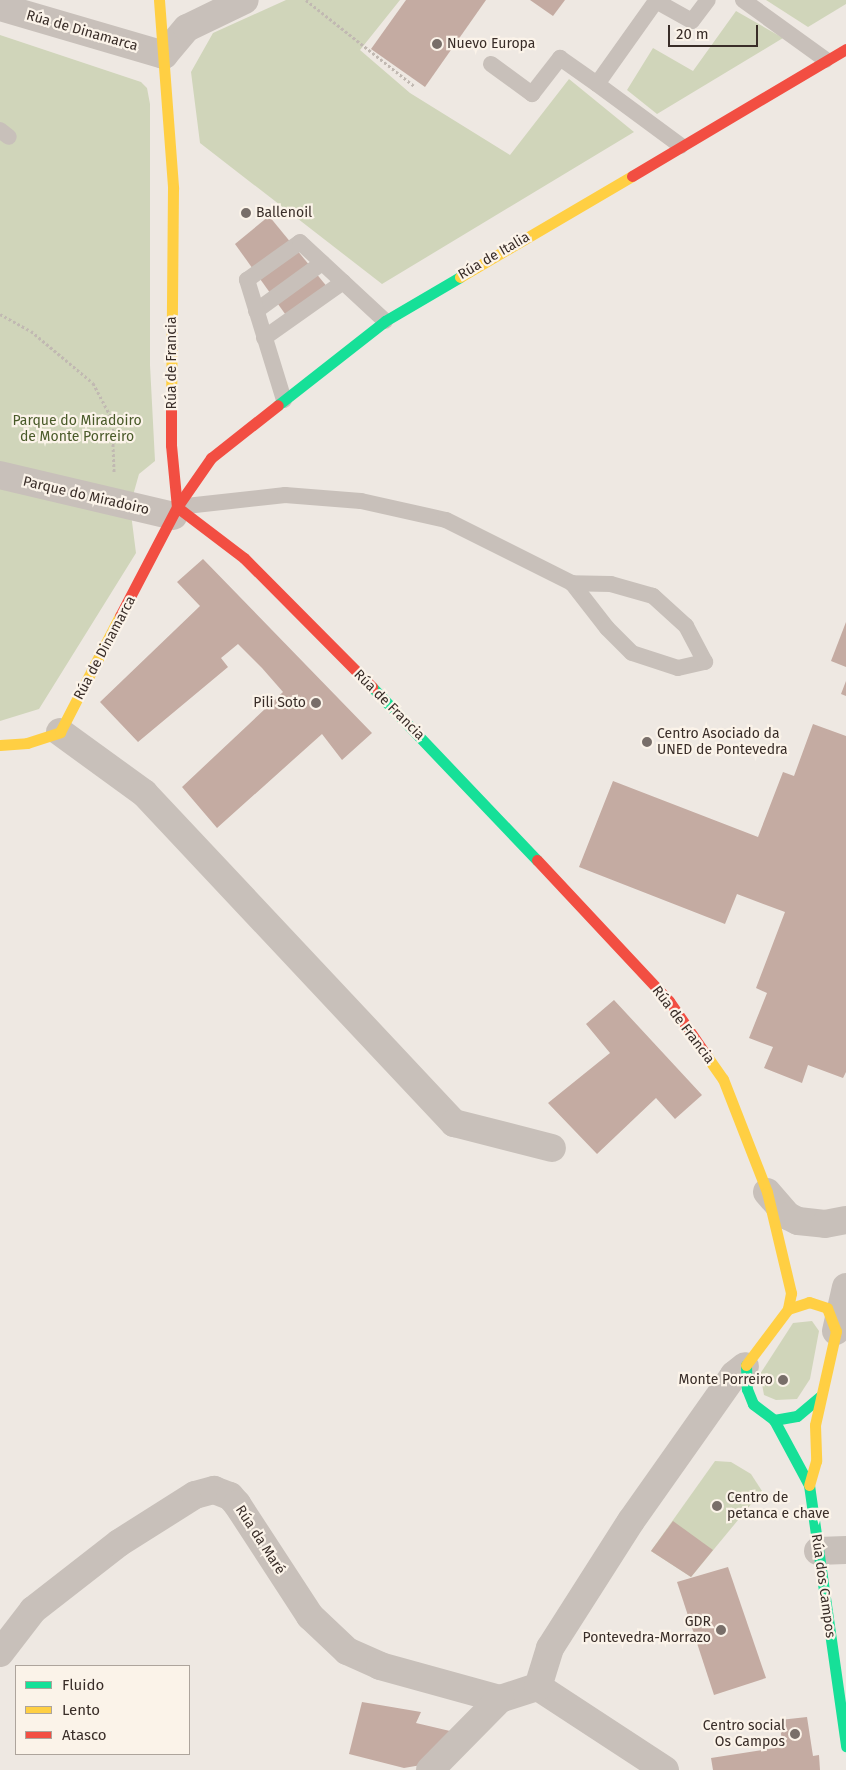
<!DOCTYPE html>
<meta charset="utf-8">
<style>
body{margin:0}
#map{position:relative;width:846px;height:1770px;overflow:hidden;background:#eee8e2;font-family:"Fira Sans",sans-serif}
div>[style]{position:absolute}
.green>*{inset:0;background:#d0d5ba}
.building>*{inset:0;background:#c4aba2}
.path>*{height:3px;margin-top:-1.5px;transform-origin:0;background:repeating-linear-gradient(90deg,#c1b9b2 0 2.5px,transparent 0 5px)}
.lane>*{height:16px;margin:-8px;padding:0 8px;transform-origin:8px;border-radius:8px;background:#c8c0ba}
.street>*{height:28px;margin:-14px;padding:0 14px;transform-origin:14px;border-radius:14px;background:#c8c0ba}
.fast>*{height:11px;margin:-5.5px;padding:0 5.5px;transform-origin:5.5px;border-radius:5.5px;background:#16e098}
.slow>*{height:11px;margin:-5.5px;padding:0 5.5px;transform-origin:5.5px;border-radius:5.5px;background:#ffcf43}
.jam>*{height:11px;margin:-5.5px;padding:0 5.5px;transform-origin:5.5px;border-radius:5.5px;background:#f24e42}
.dots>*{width:14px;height:14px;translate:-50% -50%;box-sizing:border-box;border:2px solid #fbf3e9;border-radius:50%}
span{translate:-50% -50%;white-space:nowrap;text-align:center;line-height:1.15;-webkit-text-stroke:4.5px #fbf3e9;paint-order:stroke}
.street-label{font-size:14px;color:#392d28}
.poi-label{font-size:14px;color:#392d28}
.left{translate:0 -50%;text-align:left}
.right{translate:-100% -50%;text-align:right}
.park-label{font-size:14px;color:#495a29}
.legend{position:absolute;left:15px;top:1665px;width:175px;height:90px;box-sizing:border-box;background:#fbf3e9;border:1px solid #ada49c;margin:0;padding:6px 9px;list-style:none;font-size:15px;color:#392d28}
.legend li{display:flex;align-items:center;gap:10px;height:25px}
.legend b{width:25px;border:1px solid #ada49c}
.scale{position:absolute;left:668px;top:25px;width:90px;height:22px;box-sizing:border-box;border:2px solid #392d28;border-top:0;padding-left:6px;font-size:15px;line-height:18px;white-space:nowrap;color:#392d28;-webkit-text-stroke:4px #fbf3e9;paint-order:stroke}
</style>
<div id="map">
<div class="green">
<div style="clip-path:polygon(286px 0,400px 0,360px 50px,410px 93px,510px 155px,569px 79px,634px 132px,382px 284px,200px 143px,191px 72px,213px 33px)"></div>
<div style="clip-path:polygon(766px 0,846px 0,846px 4px,808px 27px)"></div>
<div style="clip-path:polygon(736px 11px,783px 38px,657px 114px,627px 90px,653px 48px,693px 71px)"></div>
<div style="clip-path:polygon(0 35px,141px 82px,147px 88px,150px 104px,150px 365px,155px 461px,139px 474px,130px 506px,136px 553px,39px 709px,0 721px)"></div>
<div style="clip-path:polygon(812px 1321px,819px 1331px,810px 1379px,797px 1399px,776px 1400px,764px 1395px,760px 1374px,793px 1323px)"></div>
<div style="clip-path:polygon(715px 1461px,731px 1462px,751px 1474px,762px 1491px,691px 1577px,651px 1551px)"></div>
</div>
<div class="building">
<div style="clip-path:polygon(406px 0,486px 0,425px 87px,371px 49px)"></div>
<div style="clip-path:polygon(530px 0,565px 0,553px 16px)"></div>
<div style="clip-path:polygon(269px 216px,333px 294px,293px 325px,235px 244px)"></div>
<div style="clip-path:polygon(203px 559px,372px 733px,342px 760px,322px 734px,217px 828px,182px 787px,283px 692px,262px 668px,238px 644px,221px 658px,228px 667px,138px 742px,100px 702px,200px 606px,177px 582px)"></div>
<div style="clip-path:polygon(846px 622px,846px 667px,831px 661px)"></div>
<div style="clip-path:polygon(846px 681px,846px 696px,841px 694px)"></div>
<div style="clip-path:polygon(813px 724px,846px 736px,846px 1072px,843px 1078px,808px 1065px,802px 1083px,764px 1068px,773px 1047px,749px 1038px,767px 993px,756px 988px,785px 912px,737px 894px,725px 924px,579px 867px,613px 781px,758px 837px,783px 772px,794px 776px)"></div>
<div style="clip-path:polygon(614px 1000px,702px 1095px,675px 1119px,656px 1098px,597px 1154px,548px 1103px,610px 1053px,586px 1024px)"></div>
<div style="clip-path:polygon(673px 1521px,713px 1550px,691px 1577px,651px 1551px)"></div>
<div style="clip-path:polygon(728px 1567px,766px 1678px,714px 1695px,677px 1582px)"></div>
<div style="clip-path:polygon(362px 1702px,421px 1712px,416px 1723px,450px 1731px,427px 1764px,404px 1768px,349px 1754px)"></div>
<div style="clip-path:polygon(807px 1717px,813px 1756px,819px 1755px,820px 1770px,713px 1770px,711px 1758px,782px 1747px,780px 1720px)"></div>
</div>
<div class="path">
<div style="left:306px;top:0;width:138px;rotate:38.5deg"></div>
<div style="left:0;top:314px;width:35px;rotate:29deg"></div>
<div style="left:31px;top:331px;width:81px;rotate:40deg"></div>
<div style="left:93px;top:383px;width:41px;rotate:62.2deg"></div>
<div style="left:112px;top:419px;width:53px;rotate:87.8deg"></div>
</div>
<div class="lane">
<div style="left:743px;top:0;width:102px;rotate:35.9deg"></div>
<div style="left:491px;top:64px;width:51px;rotate:36.2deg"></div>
<div style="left:532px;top:94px;width:46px;rotate:-52.1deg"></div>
<div style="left:560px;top:58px;width:45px;rotate:35.1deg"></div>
<div style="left:597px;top:84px;width:102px;rotate:-54.6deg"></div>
<div style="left:656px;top:1px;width:41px;rotate:29.1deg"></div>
<div style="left:692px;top:21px;width:26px;rotate:-53deg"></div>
<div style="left:597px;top:84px;width:104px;rotate:36.4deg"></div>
<div style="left:0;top:130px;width:11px;rotate:38deg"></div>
<div style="left:256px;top:311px;width:82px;rotate:-36deg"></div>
<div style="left:264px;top:338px;width:97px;rotate:-35.3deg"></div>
<div style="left:284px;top:400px;width:126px;rotate:-107.1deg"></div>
<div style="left:247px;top:280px;width:65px;rotate:-35.6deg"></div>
<div style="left:300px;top:242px;width:116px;rotate:42.9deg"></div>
<div style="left:177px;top:507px;width:109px;rotate:-6.3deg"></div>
<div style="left:285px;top:495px;width:76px;rotate:4.5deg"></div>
<div style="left:361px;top:501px;width:87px;rotate:12.6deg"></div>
<div style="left:446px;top:520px;width:141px;rotate:26.6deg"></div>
<div style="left:572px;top:583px;width:57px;rotate:52.1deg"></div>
<div style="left:607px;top:628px;width:35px;rotate:45deg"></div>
<div style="left:632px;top:653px;width:48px;rotate:18.1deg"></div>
<div style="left:678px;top:668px;width:28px;rotate:-13deg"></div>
<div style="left:705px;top:662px;width:41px;rotate:-117.8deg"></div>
<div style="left:686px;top:626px;width:45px;rotate:-137.7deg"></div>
<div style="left:653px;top:596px;width:44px;rotate:-164.1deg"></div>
<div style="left:611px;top:584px;width:39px;rotate:-179deg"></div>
</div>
<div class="street">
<div style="left:0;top:7px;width:171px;rotate:16.3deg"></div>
<div style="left:164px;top:55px;width:35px;rotate:-50deg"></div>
<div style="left:187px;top:28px;width:64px;rotate:-25.8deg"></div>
<div style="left:0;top:475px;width:178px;rotate:13.3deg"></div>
<div style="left:60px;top:732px;width:104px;rotate:36deg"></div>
<div style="left:144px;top:793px;width:453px;rotate:46.8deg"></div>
<div style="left:454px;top:1123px;width:101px;rotate:14.3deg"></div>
<div style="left:767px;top:1192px;width:32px;rotate:49deg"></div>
<div style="left:788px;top:1216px;width:11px;rotate:27deg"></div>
<div style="left:798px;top:1221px;width:27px;rotate:6deg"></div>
<div style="left:825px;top:1224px;width:21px;rotate:-11deg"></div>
<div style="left:836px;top:1331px;width:45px;rotate:-77.2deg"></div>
<div style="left:818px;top:1551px;width:28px;rotate:-2deg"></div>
<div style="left:0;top:1653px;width:54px;rotate:-52.5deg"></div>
<div style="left:33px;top:1610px;width:109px;rotate:-37.9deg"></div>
<div style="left:119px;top:1543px;width:90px;rotate:-32.3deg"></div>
<div style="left:195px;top:1495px;width:20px;rotate:-15deg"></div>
<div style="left:214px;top:1490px;width:17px;rotate:21deg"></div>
<div style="left:230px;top:1496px;width:11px;rotate:49deg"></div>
<div style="left:237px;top:1504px;width:134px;rotate:56.9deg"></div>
<div style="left:310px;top:1616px;width:51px;rotate:43.4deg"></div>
<div style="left:347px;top:1651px;width:36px;rotate:24deg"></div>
<div style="left:380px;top:1666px;width:124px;rotate:15.4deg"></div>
<div style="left:500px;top:1699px;width:40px;rotate:-18deg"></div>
<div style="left:430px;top:1770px;width:100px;rotate:-45.4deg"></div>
<div style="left:665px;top:1770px;width:152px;rotate:-146.8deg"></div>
<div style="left:538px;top:1687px;width:41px;rotate:-72.9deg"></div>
<div style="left:550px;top:1648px;width:151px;rotate:-57.5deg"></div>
<div style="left:631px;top:1521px;width:179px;rotate:-54.8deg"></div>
<div style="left:734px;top:1375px;width:14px;rotate:-39deg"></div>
</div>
<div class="fast">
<div style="left:278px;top:405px;width:136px;rotate:-38.1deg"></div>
<div style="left:385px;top:321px;width:87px;rotate:-30.4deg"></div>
<div style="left:372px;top:687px;width:239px;rotate:46.4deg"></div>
<div style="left:746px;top:1365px;width:24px;rotate:88deg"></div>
<div style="left:747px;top:1389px;width:16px;rotate:68deg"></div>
<div style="left:753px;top:1404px;width:26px;rotate:37deg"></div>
<div style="left:774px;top:1420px;width:23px;rotate:-10deg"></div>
<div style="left:797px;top:1416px;width:31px;rotate:-40deg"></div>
<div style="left:774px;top:1420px;width:74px;rotate:61.7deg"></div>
<div style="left:809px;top:1485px;width:264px;rotate:81.9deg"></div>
</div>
<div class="slow">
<div style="left:159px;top:0;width:189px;rotate:85.7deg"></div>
<div style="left:173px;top:188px;width:214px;rotate:90.5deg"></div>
<div style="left:460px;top:277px;width:199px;rotate:-30.4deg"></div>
<div style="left:0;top:745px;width:27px;rotate:-4deg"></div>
<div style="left:27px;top:743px;width:35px;rotate:-18deg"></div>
<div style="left:60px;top:732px;width:131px;rotate:-62.7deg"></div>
<div style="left:706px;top:1055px;width:29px;rotate:55deg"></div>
<div style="left:723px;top:1079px;width:121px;rotate:68.7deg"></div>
<div style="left:767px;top:1192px;width:104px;rotate:76.6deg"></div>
<div style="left:791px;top:1293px;width:16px;rotate:101deg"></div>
<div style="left:746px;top:1365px;width:70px;rotate:-53.1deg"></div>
<div style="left:788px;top:1309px;width:22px;rotate:-18deg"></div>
<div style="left:809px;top:1302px;width:19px;rotate:18deg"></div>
<div style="left:827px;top:1308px;width:25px;rotate:69deg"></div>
<div style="left:836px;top:1331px;width:96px;rotate:102.6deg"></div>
<div style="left:815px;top:1425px;width:36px;rotate:88deg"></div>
<div style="left:816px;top:1461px;width:25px;rotate:106deg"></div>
</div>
<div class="jam">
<div style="left:632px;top:176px;width:249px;rotate:-30.7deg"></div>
<div style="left:171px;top:402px;width:43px;rotate:90deg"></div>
<div style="left:171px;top:445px;width:62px;rotate:84.5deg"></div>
<div style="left:177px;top:507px;width:84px;rotate:37.3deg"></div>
<div style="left:244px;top:558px;width:182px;rotate:45.2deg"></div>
<div style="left:120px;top:616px;width:123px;rotate:-62.4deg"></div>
<div style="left:177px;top:507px;width:60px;rotate:-55.2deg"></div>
<div style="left:211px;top:458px;width:85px;rotate:-38.3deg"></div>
<div style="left:537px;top:860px;width:193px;rotate:46.9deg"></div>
<div style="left:669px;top:1001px;width:65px;rotate:55.6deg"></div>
</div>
<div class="dots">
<div style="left:437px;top:44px;background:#786e69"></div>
<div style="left:246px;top:213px;background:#786e69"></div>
<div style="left:316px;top:703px;background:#786e69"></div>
<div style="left:647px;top:742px;background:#786e69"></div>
<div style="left:783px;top:1380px;background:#786e69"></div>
<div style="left:717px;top:1506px;background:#786e69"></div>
<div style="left:721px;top:1630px;background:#786e69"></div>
<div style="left:795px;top:1734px;background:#786e69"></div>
</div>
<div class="street-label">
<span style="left:82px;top:31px;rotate:16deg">Rúa de Dinamarca</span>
<span style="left:494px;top:256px;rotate:-30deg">Rúa de Italia</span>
<span style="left:172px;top:363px;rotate:-90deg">Rúa de Francia</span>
<span style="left:86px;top:496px;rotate:13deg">Parque do Miradoiro</span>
<span style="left:105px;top:648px;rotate:-62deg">Rúa de Dinamarca</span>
<span style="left:389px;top:705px;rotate:45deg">Rúa de Francia</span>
<span style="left:683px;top:1025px;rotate:53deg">Rúa de Francia</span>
<span style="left:260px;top:1540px;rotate:57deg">Rúa da Maré</span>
<span style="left:823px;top:1586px;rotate:82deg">Rúa dos Campos</span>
</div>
<div class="poi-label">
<span class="left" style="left:447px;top:44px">Nuevo Europa</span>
<span class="left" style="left:256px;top:213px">Ballenoil</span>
<span class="right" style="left:306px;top:703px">Pili Soto</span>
<span class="left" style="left:657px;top:742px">Centro Asociado da<br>UNED de Pontevedra</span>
<span class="right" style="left:773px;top:1380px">Monte Porreiro</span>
<span class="left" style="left:727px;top:1506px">Centro de<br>petanca e chave</span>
<span class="right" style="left:711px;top:1630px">GDR<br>Pontevedra-Morrazo</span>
<span class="right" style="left:785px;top:1734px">Centro social<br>Os Campos</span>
</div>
<div class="park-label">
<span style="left:77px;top:429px">Parque do Miradoiro<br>de Monte Porreiro</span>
</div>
<ul class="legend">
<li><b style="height:6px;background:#16e098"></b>Fluido</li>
<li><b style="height:6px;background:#ffcf43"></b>Lento</li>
<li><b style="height:6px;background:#f24e42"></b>Atasco</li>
</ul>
<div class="scale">20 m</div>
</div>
